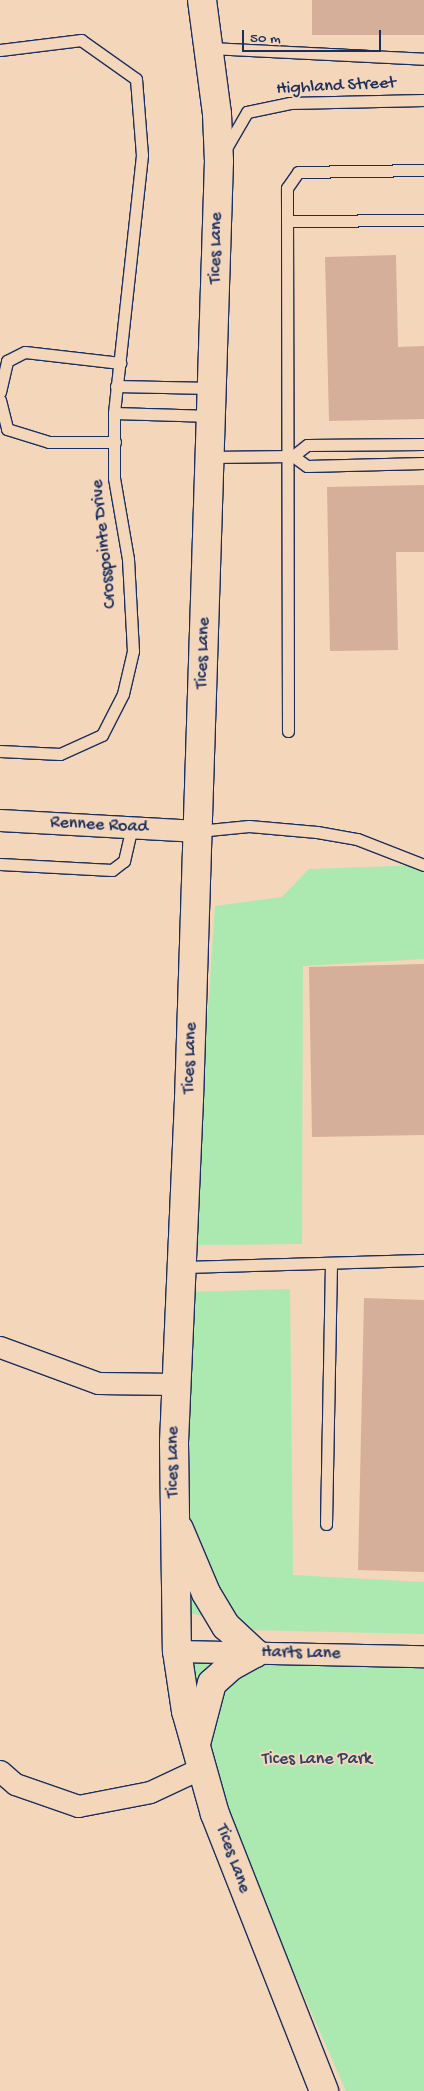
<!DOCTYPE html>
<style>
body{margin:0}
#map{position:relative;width:424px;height:2091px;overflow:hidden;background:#f4d6ba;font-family:"Gochi Hand",sans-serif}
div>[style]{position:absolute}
.green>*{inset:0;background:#ace9b0}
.building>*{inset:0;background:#d6af9a}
.roads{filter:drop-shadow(1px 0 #1b2f5e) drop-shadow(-1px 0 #1b2f5e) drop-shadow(0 1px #1b2f5e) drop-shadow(0 -1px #1b2f5e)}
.service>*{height:11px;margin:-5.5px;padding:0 5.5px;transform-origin:5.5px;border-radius:5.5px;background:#f4d6ba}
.minor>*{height:21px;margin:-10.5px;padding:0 10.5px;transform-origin:10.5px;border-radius:10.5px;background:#f4d6ba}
.tertiary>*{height:28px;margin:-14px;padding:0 14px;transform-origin:14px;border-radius:14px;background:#f4d6ba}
span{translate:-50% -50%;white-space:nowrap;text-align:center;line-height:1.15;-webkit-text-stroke:4px #f4d6ba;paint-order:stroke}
.street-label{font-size:18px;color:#1b2f5e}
.park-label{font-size:18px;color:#2a4266}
.scale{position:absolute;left:242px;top:30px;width:139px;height:22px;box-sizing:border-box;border:2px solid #1b2f5e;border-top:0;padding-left:6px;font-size:15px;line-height:18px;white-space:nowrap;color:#1b2f5e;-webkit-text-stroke:4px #f4d6ba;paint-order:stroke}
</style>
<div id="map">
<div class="green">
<div style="clip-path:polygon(424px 865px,424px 959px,303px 966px,302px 1244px,192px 1245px,215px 906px,282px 897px,309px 869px)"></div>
<div style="clip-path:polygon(290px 1289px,293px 1575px,424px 1582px,424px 1634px,246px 1630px,182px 1610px,187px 1292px)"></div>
<div style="clip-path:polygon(177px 1651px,424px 1656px,424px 2091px,346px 2091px,214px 1791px)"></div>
</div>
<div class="building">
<div style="clip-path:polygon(312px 0,424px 0,424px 35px,312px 35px)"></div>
<div style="clip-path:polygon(396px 255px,398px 347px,424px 346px,424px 419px,329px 421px,325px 257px)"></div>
<div style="clip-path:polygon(424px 485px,424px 552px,396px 552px,398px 650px,330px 651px,327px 487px)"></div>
<div style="clip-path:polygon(424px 964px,424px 1135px,312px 1137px,309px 967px)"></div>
<div style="clip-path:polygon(364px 1298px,424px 1300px,424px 1572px,358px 1570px)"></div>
</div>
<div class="roads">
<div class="service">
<div style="left:210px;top:48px;width:214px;rotate:2.9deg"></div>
<div style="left:0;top:50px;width:82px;rotate:-7deg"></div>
<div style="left:81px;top:40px;width:67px;rotate:35.3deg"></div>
<div style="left:136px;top:79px;width:76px;rotate:85.5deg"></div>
<div style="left:142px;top:155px;width:260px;rotate:96.2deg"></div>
<div style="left:114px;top:413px;width:65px;rotate:90deg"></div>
<div style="left:114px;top:478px;width:82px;rotate:80.2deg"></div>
<div style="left:128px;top:559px;width:92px;rotate:86.9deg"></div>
<div style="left:133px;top:651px;width:44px;rotate:103.1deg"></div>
<div style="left:123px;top:694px;width:46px;rotate:117.1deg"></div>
<div style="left:102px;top:735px;width:46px;rotate:155.7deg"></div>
<div style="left:60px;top:754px;width:60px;rotate:-177.1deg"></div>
<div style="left:225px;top:150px;width:44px;rotate:-59.9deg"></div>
<div style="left:247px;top:112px;width:44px;rotate:-11.8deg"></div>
<div style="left:290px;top:103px;width:134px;rotate:-1.3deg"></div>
<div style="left:287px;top:221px;width:137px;rotate:-0.4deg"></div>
<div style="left:116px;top:386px;width:95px;rotate:1.2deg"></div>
<div style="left:0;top:392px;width:32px;rotate:-77deg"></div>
<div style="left:7px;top:361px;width:20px;rotate:-27deg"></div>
<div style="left:25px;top:352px;width:96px;rotate:6.6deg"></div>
<div style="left:0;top:400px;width:30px;rotate:76deg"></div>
<div style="left:7px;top:429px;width:44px;rotate:17.2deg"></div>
<div style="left:49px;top:442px;width:66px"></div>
<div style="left:114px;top:413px;width:98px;rotate:1.8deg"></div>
<div style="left:293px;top:456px;width:18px;rotate:-38deg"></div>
<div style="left:307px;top:445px;width:117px;rotate:-0.5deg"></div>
<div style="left:293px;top:456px;width:17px;rotate:36deg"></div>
<div style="left:307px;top:466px;width:117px;rotate:-1.5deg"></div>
<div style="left:211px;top:457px;width:82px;rotate:-0.7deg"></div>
<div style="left:288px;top:731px;width:543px;rotate:-90.11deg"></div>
<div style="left:287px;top:188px;width:19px;rotate:-55deg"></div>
<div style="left:298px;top:172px;width:126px;rotate:-0.9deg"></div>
<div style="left:198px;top:831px;width:51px;rotate:-5.6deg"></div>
<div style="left:249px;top:826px;width:68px;rotate:5deg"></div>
<div style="left:317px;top:832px;width:41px;rotate:9.9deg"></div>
<div style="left:357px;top:839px;width:72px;rotate:21.2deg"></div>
<div style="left:0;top:864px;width:112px;rotate:3.1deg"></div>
<div style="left:112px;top:870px;width:15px;rotate:-37deg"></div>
<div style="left:124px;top:861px;width:35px;rotate:-77deg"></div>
<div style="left:182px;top:1267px;width:242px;rotate:-1.7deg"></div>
<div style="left:326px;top:1524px;width:260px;rotate:-88.9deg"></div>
</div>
<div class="minor">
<div style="left:0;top:820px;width:198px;rotate:3.2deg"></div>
<div style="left:0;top:1347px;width:104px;rotate:20.2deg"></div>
<div style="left:98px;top:1383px;width:78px;rotate:0.7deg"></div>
<div style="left:177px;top:1651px;width:247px;rotate:1.2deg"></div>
<div style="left:0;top:1771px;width:20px;rotate:41deg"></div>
<div style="left:15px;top:1784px;width:67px;rotate:19.2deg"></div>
<div style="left:78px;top:1806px;width:73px;rotate:-11deg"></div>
<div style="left:150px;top:1792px;width:56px;rotate:-25.2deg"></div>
</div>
<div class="tertiary">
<div style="left:202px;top:0;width:115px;rotate:82.5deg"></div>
<div style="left:217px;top:114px;width:47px;rotate:87.6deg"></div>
<div style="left:219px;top:161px;width:938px;rotate:91.83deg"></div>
<div style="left:189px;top:1099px;width:344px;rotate:92.5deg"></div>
<div style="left:174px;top:1443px;width:208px;rotate:89.2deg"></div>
<div style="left:177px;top:1651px;width:61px;rotate:81.5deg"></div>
<div style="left:186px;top:1711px;width:107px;rotate:74.3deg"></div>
<div style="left:215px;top:1814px;width:298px;rotate:68.5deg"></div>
<div style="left:179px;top:1529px;width:69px;rotate:67.1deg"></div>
<div style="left:206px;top:1593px;width:39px;rotate:59deg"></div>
<div style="left:226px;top:1626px;width:40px;rotate:43deg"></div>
<div style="left:255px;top:1653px;width:29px;rotate:151deg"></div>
<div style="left:230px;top:1667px;width:24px;rotate:138deg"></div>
<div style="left:212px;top:1683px;width:59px;rotate:104.7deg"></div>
</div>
</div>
<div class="street-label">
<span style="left:336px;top:87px;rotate:-3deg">Highland Street</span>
<span style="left:217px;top:248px;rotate:-89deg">Tices Lane</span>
<span style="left:105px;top:544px;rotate:-96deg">Crosspointe Drive</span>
<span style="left:204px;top:653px;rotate:-88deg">Tices Lane</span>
<span style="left:99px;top:826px;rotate:3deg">Rennee Road</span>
<span style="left:191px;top:1058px;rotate:-88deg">Tices Lane</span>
<span style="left:174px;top:1462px;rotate:-90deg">Tices Lane</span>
<span style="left:301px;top:1654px;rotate:1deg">Harts Lane</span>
<span style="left:232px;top:1859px;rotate:70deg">Tices Lane</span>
</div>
<div class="park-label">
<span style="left:317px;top:1760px">Tices Lane Park</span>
</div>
<div class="scale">50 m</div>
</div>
